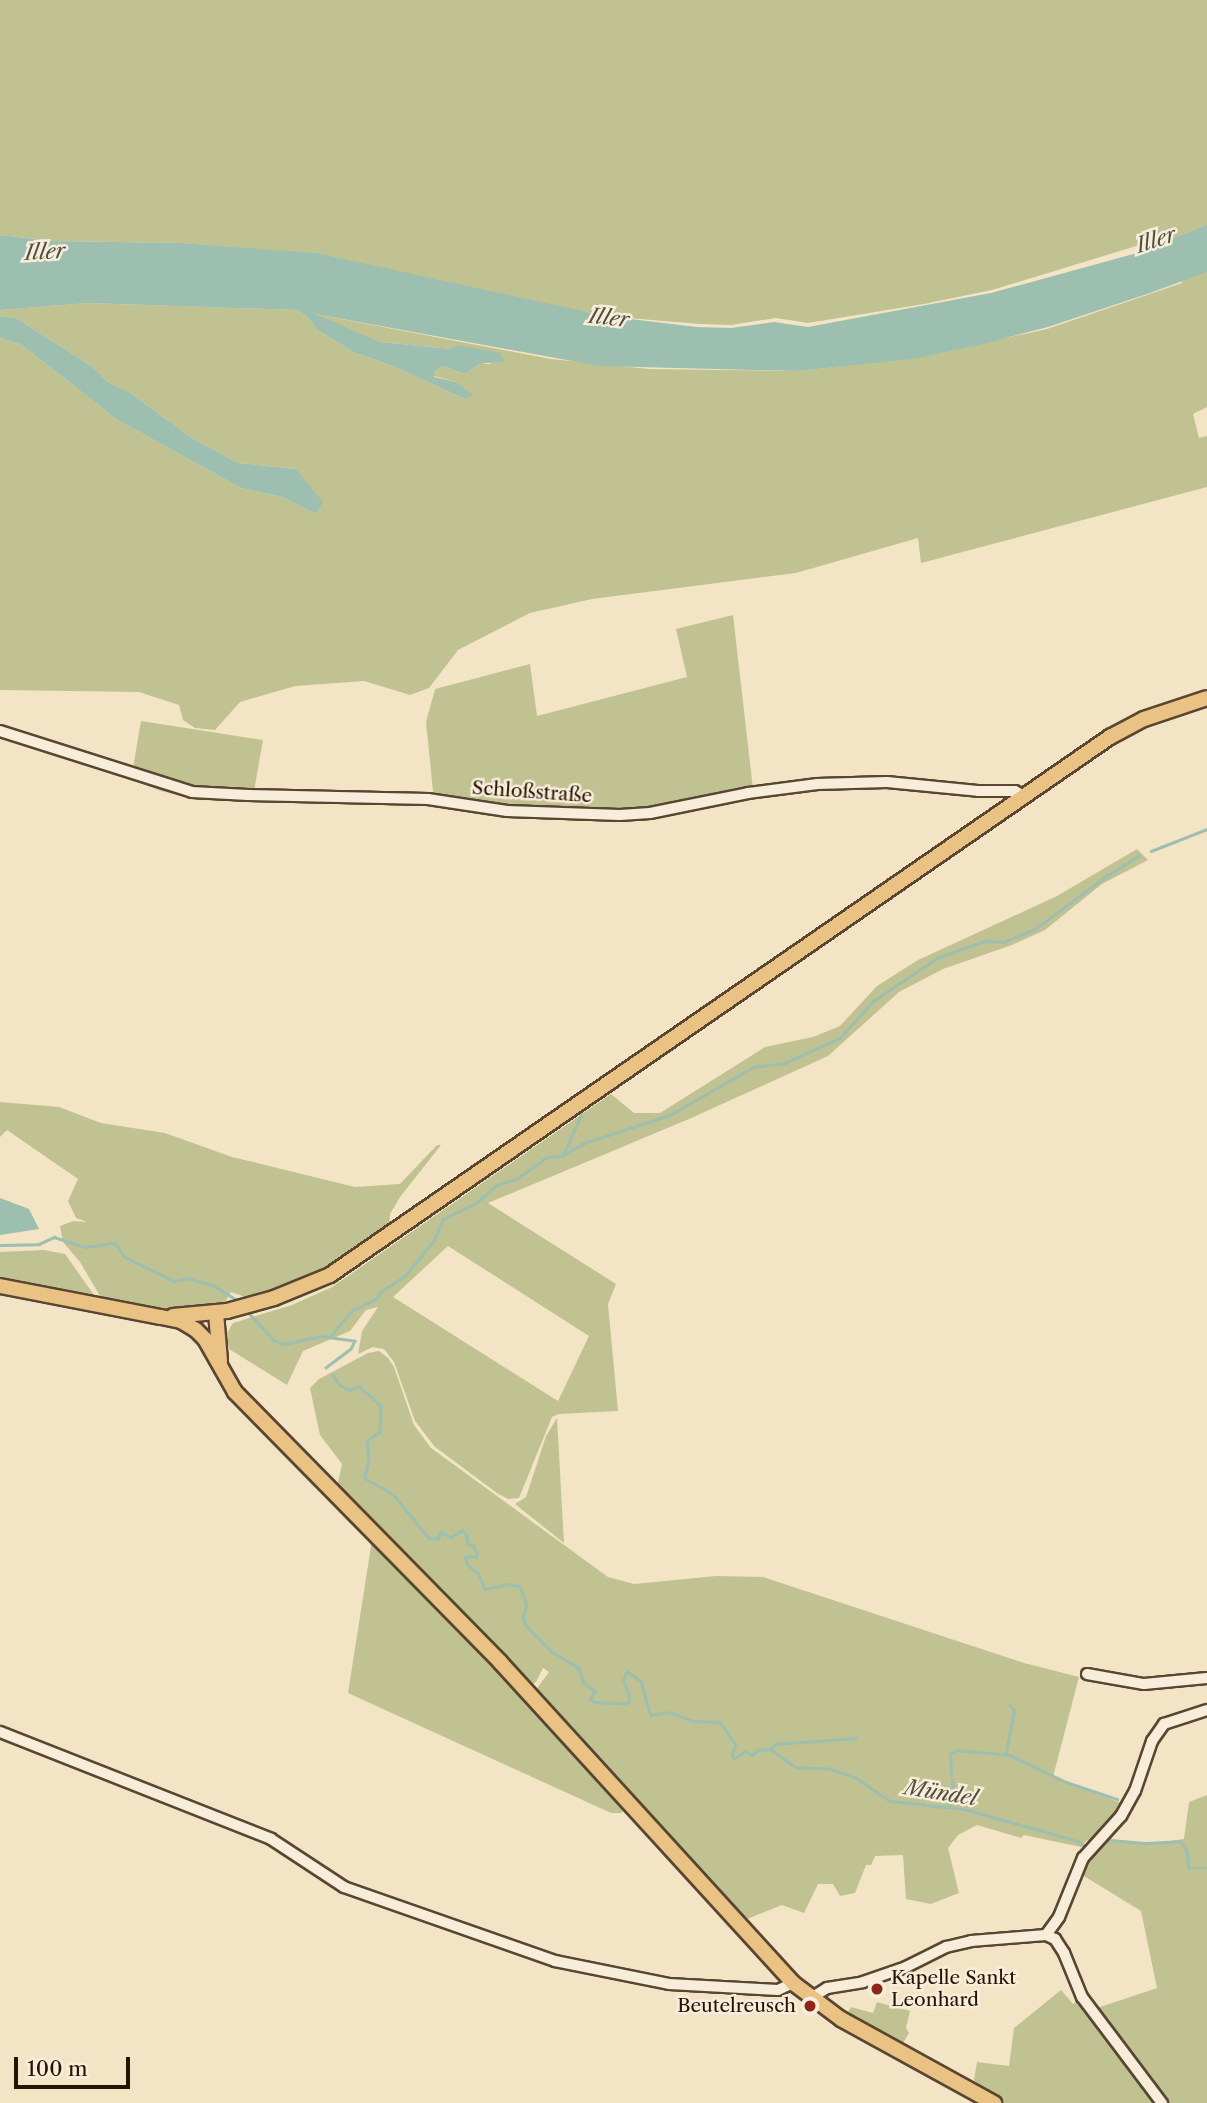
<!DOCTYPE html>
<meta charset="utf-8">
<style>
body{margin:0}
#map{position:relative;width:1207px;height:2103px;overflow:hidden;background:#f3e4c6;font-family:"Libre Caslon Text",serif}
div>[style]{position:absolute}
.green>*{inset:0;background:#c1c291}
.water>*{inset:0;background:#9cbfb0}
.stream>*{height:2.5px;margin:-1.25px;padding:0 1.25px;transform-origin:1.25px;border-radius:1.25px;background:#9cbfb0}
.roads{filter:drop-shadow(2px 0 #584632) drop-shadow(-2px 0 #584632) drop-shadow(0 2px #584632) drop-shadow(0 -2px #584632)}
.minor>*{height:10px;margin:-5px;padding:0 5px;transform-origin:5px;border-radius:5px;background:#f7edda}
.major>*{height:14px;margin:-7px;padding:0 7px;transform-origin:7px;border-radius:7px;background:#eac283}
.dots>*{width:19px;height:19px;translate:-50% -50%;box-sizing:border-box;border:4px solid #f7edda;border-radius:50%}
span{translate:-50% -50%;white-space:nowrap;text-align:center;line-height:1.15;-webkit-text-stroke:5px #f7edda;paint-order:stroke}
.street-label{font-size:19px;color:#251200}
.poi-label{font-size:19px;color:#251200}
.left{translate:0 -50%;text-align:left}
.right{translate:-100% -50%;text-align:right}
.water-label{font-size:21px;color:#4f4f3e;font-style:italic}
.scale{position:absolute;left:14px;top:2057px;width:116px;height:32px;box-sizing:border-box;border:4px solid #251200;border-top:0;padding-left:9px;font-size:21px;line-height:24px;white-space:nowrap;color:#251200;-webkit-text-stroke:5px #f7edda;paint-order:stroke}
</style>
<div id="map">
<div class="green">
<div style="clip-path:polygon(0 0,1207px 0,1207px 407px,1193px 414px,1199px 438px,1207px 436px,1207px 487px,921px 563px,918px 538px,796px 573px,592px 599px,530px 613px,458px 650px,429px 688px,410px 695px,364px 681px,295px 686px,240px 702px,215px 730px,195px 728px,183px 720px,179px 705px,139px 692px,0 690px,0 338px,22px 345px,116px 419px,241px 488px,282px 497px,316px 514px,296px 469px,238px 463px,190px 437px,129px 392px,108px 382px,93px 367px,16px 318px,0 316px,0 310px,88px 303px,297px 310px,306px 316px,318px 330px,353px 352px,393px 366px,465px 399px,456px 382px,434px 376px,434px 372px,443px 366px,465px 374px,480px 364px,492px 364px,451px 349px,380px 342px,314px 316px,315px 314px,551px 359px,649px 369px,798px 371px,913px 358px,1047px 329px,1182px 283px,1169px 236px,992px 290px,924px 304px,808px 323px,776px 318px,731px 325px,699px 324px,605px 316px,245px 248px,181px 243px,54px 241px,0 235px)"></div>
<div style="clip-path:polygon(733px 615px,753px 789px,674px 806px,615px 811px,531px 809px,440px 798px,433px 791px,426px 722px,435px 689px,530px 664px,537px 716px,687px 677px,676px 629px)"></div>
<div style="clip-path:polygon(141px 721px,263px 740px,254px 791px,199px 786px,195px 788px,188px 783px,133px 768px)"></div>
<div style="clip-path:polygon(0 735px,181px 793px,417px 803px,420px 806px,199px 800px,161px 791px,108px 771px,0 738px)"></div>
<div style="clip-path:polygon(evenodd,1137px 849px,1148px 860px,1102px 884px,1045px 930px,1012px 945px,943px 969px,899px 992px,828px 1056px,689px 1119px,488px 1203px,616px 1284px,608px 1304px,618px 1411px,559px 1414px,552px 1417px,519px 1498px,508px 1499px,497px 1493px,435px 1447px,415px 1421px,394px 1362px,384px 1349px,373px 1347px,358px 1354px,362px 1331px,378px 1307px,366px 1310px,350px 1331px,303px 1351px,287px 1385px,229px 1349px,226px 1335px,233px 1323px,292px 1305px,332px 1287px,611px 1094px,634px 1113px,660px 1113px,765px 1047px,813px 1037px,840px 1026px,877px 986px,918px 960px,1057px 896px,1137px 849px,448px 1246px,589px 1336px,558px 1401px,393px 1297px,448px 1246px)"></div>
<div style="clip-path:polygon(0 1102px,59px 1107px,101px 1123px,165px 1133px,232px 1157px,355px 1187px,400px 1184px,437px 1145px,441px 1145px,400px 1197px,390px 1214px,389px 1226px,313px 1278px,251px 1299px,231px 1292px,223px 1305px,172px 1309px,139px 1308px,103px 1301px,80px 1262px,63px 1242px,60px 1226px,73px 1221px,87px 1222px,76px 1218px,68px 1201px,78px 1179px,7px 1130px,0 1137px)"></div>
<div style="clip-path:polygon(44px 1250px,65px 1254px,94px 1295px,93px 1301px,0 1280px,0 1252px)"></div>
<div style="clip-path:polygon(379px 1351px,388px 1358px,394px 1367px,414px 1425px,431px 1448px,608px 1577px,634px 1584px,716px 1576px,763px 1577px,1024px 1663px,1079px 1677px,1053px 1777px,1124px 1804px,1091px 1843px,1087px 1840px,1081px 1847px,1024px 1835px,1021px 1838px,977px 1825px,958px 1835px,948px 1848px,959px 1893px,931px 1904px,906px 1899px,903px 1855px,875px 1856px,871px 1865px,866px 1865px,855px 1893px,840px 1896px,833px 1884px,818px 1884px,804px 1913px,782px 1905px,747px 1919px,691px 1865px,535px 1691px,549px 1672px,543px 1668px,536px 1682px,530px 1686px,337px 1487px,342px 1464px,320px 1435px,310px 1388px,319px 1379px,368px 1353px)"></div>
<div style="clip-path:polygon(557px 1418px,564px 1543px,515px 1504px,526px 1497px,546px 1436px)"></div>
<div style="clip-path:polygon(372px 1540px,514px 1688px,624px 1810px,621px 1813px,611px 1813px,348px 1693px)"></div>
<div style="clip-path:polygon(1207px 1795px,1207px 2103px,1164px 2103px,1094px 2009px,1157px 1988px,1141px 1911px,1079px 1873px,1094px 1851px,1110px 1841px,1147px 1844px,1184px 1839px,1189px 1802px)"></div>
<div style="clip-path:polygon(1061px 1990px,1073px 2004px,1079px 1999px,1157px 2103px,1002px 2103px,977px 2090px,974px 2080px,977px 2062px,1009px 2066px,1014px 2028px)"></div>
<div style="clip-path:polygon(877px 2002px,910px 2011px,906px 2028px,909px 2033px,903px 2043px,848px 2012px,851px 2007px,873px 2013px)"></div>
</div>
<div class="water">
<div style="clip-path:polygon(1207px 225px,1207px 272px,1150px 293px,1048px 327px,983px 344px,912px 359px,798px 371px,599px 366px,315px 314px,380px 342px,451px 349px,457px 345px,500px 353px,504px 361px,480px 364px,465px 374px,443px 366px,434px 372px,434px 377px,456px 382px,473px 395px,465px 399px,393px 366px,353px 352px,318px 330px,306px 316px,297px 310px,88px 303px,0 310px,0 235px,54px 241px,181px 243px,316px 253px,605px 316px,697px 327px,731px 328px,774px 322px,808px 327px,991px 293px,1137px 253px)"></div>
<div style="clip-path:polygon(0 316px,16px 318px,93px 367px,108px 382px,129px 392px,190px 437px,238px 463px,296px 469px,323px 502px,316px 514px,282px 497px,241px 488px,116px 419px,22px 345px,0 338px)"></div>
<div style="clip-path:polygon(0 1198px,29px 1209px,39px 1229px,0 1235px)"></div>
</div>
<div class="stream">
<div style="left:1151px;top:851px;width:60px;rotate:-21.4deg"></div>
<div style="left:564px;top:1153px;width:42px;rotate:-65.9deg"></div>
<div style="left:0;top:1245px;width:39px;rotate:-1deg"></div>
<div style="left:39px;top:1244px;width:17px;rotate:-25deg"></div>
<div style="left:54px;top:1237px;width:33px;rotate:18deg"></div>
<div style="left:85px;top:1247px;width:30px;rotate:-8deg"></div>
<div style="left:115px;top:1243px;width:17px;rotate:54deg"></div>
<div style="left:125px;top:1257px;width:55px;rotate:26.1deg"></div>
<div style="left:174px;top:1281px;width:14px;rotate:-12deg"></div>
<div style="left:188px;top:1278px;width:26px;rotate:16deg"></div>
<div style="left:213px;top:1285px;width:32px;rotate:32deg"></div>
<div style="left:246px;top:1310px;width:41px;rotate:47deg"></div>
<div style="left:274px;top:1340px;width:11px;rotate:22deg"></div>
<div style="left:284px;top:1344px;width:38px;rotate:-12deg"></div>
<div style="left:321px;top:1336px;width:34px;rotate:8deg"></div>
<div style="left:355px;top:1341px;width:9px;rotate:117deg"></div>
<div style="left:351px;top:1349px;width:31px;rotate:143deg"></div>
<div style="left:331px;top:1335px;width:33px;rotate:-49deg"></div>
<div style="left:353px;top:1310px;width:25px;rotate:-26deg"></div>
<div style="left:376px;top:1299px;width:10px;rotate:-53deg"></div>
<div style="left:382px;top:1291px;width:29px;rotate:-34deg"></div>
<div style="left:406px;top:1275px;width:45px;rotate:-51.3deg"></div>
<div style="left:434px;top:1240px;width:23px;rotate:-67deg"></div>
<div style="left:443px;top:1219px;width:37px;rotate:-26deg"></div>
<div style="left:476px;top:1203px;width:28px;rotate:-41deg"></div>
<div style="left:497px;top:1185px;width:22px;rotate:-18deg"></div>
<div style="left:518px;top:1178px;width:36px;rotate:-36deg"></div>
<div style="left:547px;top:1157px;width:14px;rotate:-4deg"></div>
<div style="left:561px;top:1156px;width:26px;rotate:-29deg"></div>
<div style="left:584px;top:1143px;width:90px;rotate:-18deg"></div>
<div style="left:670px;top:1115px;width:96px;rotate:-30deg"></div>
<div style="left:753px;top:1067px;width:32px;rotate:-7deg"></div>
<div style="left:785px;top:1063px;width:60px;rotate:-24.4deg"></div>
<div style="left:840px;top:1038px;width:50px;rotate:-48.3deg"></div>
<div style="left:873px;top:1001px;width:79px;rotate:-33.7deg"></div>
<div style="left:939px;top:957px;width:49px;rotate:-19.2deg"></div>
<div style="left:985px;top:941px;width:19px;rotate:3deg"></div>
<div style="left:1004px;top:942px;width:34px;rotate:-23deg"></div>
<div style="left:1035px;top:929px;width:91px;rotate:-36.5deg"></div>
<div style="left:1108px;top:875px;width:36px;rotate:-32deg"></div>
<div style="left:333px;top:1375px;width:12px;rotate:55deg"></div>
<div style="left:340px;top:1385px;width:11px;rotate:27deg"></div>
<div style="left:350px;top:1390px;width:10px;rotate:-24deg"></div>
<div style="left:359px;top:1386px;width:30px;rotate:42deg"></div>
<div style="left:381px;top:1406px;width:26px;rotate:92deg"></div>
<div style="left:380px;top:1432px;width:16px;rotate:145deg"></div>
<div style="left:367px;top:1441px;width:18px;rotate:84deg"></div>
<div style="left:369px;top:1459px;width:19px;rotate:102deg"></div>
<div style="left:365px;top:1478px;width:32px;rotate:30deg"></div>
<div style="left:393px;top:1494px;width:57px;rotate:50.7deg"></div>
<div style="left:429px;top:1538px;width:9px;rotate:6deg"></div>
<div style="left:438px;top:1539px;width:7px;rotate:-74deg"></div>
<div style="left:440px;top:1532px;width:12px;rotate:24deg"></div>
<div style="left:451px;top:1537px;width:13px;rotate:-32deg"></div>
<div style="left:462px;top:1530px;width:7px;rotate:45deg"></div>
<div style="left:467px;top:1535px;width:9px;rotate:84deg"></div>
<div style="left:468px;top:1544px;width:6px;rotate:18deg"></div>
<div style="left:474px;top:1546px;width:8px;rotate:67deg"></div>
<div style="left:477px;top:1553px;width:4px;rotate:104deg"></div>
<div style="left:476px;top:1557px;width:10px;rotate:180deg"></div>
<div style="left:466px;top:1557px;width:7px;rotate:82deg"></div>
<div style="left:467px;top:1564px;width:14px;rotate:39deg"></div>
<div style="left:478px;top:1573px;width:17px;rotate:66deg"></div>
<div style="left:485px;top:1589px;width:24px;rotate:-12deg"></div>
<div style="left:508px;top:1584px;width:12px;rotate:9deg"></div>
<div style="left:520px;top:1586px;width:20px;rotate:70deg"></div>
<div style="left:527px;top:1605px;width:12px;rotate:110deg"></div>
<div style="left:523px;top:1616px;width:8px;rotate:76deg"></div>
<div style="left:525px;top:1624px;width:37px;rotate:46deg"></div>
<div style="left:551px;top:1651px;width:33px;rotate:31deg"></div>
<div style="left:579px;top:1668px;width:16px;rotate:72deg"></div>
<div style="left:584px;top:1683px;width:14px;rotate:36deg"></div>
<div style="left:595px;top:1691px;width:9px;rotate:117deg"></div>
<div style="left:591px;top:1699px;width:4px;rotate:45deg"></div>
<div style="left:594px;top:1702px;width:34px;rotate:3deg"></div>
<div style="left:628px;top:1704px;width:9px;rotate:-84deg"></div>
<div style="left:629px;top:1695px;width:15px;rotate:-113deg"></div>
<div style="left:623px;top:1681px;width:11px;rotate:-68deg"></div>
<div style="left:627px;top:1671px;width:17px;rotate:36deg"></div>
<div style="left:641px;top:1681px;width:35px;rotate:74deg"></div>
<div style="left:651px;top:1715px;width:19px;rotate:-9deg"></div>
<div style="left:670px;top:1712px;width:24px;rotate:22deg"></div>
<div style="left:692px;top:1721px;width:28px;rotate:2deg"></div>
<div style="left:720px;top:1722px;width:28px;rotate:55deg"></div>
<div style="left:736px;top:1745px;width:11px;rotate:112deg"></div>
<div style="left:732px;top:1755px;width:4px;rotate:56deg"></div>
<div style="left:734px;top:1758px;width:13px;rotate:-32deg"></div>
<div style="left:745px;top:1751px;width:8px;rotate:30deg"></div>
<div style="left:752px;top:1755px;width:8px;rotate:-40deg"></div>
<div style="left:758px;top:1750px;width:12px;rotate:-5deg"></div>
<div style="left:770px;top:1749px;width:32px;rotate:35deg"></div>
<div style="left:796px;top:1767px;width:34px;rotate:3deg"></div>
<div style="left:830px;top:1769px;width:26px;rotate:18deg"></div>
<div style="left:855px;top:1777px;width:42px;rotate:34.4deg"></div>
<div style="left:890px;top:1801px;width:74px;rotate:6.2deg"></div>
<div style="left:964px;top:1809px;width:118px;rotate:15.7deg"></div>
<div style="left:1078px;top:1841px;width:10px;rotate:37deg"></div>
<div style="left:770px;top:1749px;width:8px;rotate:-40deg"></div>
<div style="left:776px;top:1744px;width:80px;rotate:-4.3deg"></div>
<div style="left:1006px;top:1753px;width:44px;rotate:-79.5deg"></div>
<div style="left:1014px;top:1710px;width:6px;rotate:-135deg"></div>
<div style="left:951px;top:1774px;width:20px;rotate:-93deg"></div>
<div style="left:950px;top:1754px;width:8px;rotate:-30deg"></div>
<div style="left:957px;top:1750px;width:53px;rotate:5.4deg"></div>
<div style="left:1010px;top:1755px;width:62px;rotate:25.7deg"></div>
<div style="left:1066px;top:1782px;width:54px;rotate:18.4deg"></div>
<div style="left:948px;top:1807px;width:13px;rotate:-63deg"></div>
<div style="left:954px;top:1795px;width:15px;rotate:-98deg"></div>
<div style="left:1099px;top:1846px;width:13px;rotate:-29deg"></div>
<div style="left:1110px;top:1840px;width:37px;rotate:5deg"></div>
<div style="left:1147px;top:1843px;width:33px;rotate:-3deg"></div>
<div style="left:1180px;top:1841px;width:11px;rotate:52deg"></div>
<div style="left:1187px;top:1850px;width:18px;rotate:84deg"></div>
<div style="left:1189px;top:1868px;width:18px"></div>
</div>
<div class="roads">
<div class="minor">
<div style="left:0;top:731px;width:201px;rotate:17.6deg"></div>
<div style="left:192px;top:792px;width:56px;rotate:3.1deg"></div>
<div style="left:248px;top:795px;width:180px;rotate:1.3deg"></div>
<div style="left:428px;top:799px;width:80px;rotate:8.6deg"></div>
<div style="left:507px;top:811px;width:113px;rotate:2deg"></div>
<div style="left:620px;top:815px;width:30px;rotate:-4deg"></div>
<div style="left:650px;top:813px;width:100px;rotate:-11.5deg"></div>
<div style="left:748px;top:793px;width:70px;rotate:-7.4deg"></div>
<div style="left:817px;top:784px;width:70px;rotate:-1.6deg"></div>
<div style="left:887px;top:782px;width:91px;rotate:5.6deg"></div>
<div style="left:978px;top:791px;width:37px"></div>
<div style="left:1015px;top:791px;width:10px;rotate:29deg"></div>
<div style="left:1087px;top:1674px;width:58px;rotate:10deg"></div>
<div style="left:1144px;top:1684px;width:63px;rotate:-5.4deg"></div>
<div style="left:0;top:1732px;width:291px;rotate:21.5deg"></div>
<div style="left:271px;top:1839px;width:87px;rotate:33.3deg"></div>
<div style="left:344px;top:1887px;width:224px;rotate:19.3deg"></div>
<div style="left:555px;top:1961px;width:116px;rotate:11.4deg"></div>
<div style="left:669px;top:1984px;width:109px;rotate:3.2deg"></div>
<div style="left:778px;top:1990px;width:17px;rotate:-25deg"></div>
<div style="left:1046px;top:1935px;width:22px;rotate:-54deg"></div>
<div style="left:1059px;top:1917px;width:64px;rotate:-67.9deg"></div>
<div style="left:1083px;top:1858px;width:57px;rotate:-47.9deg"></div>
<div style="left:1121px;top:1816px;width:29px;rotate:-61deg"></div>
<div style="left:1135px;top:1791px;width:53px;rotate:-71.2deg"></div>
<div style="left:1152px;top:1741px;width:21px;rotate:-55deg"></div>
<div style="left:1164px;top:1724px;width:45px;rotate:-18deg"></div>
<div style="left:811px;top:1998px;width:19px;rotate:-32deg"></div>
<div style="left:827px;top:1988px;width:36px;rotate:-9deg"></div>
<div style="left:863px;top:1982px;width:46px;rotate:-19.2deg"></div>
<div style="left:906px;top:1967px;width:45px;rotate:-26.6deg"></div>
<div style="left:946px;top:1947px;width:26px;rotate:-13deg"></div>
<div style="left:971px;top:1941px;width:75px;rotate:-4.6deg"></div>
<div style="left:1046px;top:1935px;width:10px;rotate:24deg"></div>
<div style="left:1055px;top:1939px;width:17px;rotate:57deg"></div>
<div style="left:1064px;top:1953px;width:48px;rotate:67.8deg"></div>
<div style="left:1082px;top:1997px;width:133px;rotate:53deg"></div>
</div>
<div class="major">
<div style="left:0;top:1286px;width:164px;rotate:10.9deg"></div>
<div style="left:161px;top:1317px;width:20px;rotate:11deg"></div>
<div style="left:181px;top:1321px;width:17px;rotate:31deg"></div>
<div style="left:196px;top:1330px;width:13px;rotate:45deg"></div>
<div style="left:205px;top:1339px;width:61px;rotate:60.5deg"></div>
<div style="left:235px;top:1392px;width:378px;rotate:45.5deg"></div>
<div style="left:500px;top:1662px;width:435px;rotate:47.6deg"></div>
<div style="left:793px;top:1983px;width:60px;rotate:36.9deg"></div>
<div style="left:841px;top:2019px;width:175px;rotate:28.8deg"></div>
<div style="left:216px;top:1313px;width:48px;rotate:85.2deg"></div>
<div style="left:173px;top:1316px;width:54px;rotate:-5.3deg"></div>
<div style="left:227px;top:1311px;width:49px;rotate:-15.5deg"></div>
<div style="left:274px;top:1298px;width:61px;rotate:-22.3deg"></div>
<div style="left:330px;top:1275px;width:948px;rotate:-34.6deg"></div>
<div style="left:1110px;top:737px;width:38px;rotate:-28deg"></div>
<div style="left:1144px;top:719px;width:66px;rotate:-18.4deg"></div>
</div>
</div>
<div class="dots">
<div style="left:877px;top:1989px;background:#8f2418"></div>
<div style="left:810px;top:2006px;background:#8f2418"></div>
</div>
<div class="street-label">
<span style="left:532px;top:792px;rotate:4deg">Schloßstraße</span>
</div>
<div class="poi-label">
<span class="left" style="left:891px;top:1989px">Kapelle Sankt<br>Leonhard</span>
<span class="right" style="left:796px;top:2006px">Beutelreusch</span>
</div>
<div class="water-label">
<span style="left:1156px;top:240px;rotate:-18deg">Iller</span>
<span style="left:45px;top:252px;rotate:-3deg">Iller</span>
<span style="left:609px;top:318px;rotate:6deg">Iller</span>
<span style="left:941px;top:1793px;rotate:9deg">Mündel</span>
</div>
<div class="scale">100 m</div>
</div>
